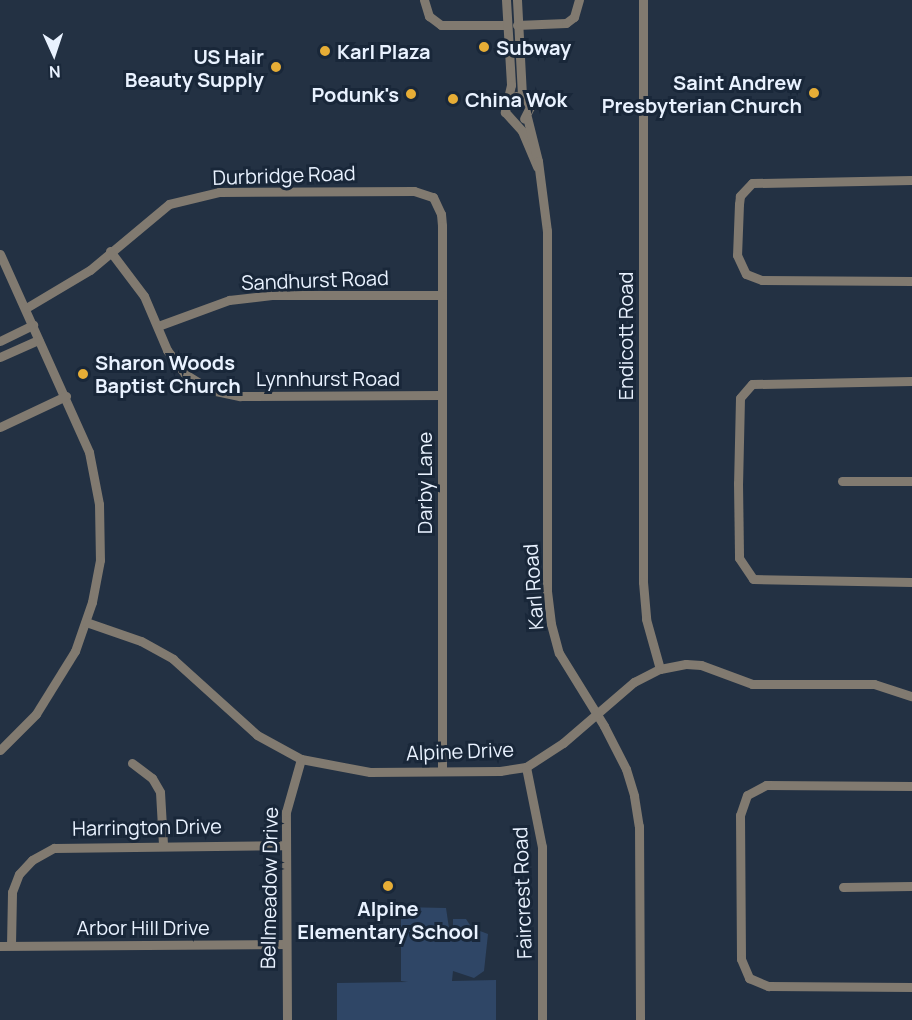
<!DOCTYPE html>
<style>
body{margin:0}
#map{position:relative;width:912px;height:1020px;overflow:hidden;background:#233143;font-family:Manrope,sans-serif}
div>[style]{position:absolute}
.green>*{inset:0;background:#2f4666}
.minor>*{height:9px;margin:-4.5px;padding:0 4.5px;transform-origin:4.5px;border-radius:4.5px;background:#817a70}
.dots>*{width:16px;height:16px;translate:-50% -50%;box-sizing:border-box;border:3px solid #192739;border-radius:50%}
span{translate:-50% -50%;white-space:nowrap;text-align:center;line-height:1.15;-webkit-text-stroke:6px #192739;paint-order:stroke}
.poi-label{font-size:20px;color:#e9f2ff;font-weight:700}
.left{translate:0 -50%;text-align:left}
.right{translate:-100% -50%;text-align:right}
.street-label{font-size:20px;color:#e9f2ff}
.north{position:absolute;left:24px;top:24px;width:60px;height:60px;-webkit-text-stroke:4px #192739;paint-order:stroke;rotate:177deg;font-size:16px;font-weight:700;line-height:24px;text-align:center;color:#e9f2ff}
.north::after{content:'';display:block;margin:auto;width:21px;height:27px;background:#e9f2ff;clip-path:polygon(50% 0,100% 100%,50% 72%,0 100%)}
</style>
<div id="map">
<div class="green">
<div style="clip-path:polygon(401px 907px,446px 908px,449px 928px,453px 927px,453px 919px,466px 919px,472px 928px,488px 934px,484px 971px,474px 978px,453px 971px,452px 981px,496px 980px,496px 1020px,337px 1020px,337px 983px,408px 982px,401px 981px)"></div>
</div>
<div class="minor">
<div style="left:424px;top:0;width:17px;rotate:73deg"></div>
<div style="left:429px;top:16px;width:15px;rotate:37deg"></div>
<div style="left:441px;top:25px;width:66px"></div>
<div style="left:506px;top:0;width:85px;rotate:86.6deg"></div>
<div style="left:511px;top:85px;width:28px;rotate:103deg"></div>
<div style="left:505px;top:112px;width:25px;rotate:48deg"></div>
<div style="left:522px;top:131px;width:39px;rotate:67deg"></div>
<div style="left:517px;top:0;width:97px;rotate:87deg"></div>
<div style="left:643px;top:0;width:582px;rotate:90deg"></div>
<div style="left:643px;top:582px;width:37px;rotate:85deg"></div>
<div style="left:646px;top:619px;width:52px;rotate:74.4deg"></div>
<div style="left:517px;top:25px;width:49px;rotate:-2.3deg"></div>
<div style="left:566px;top:23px;width:10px;rotate:-37deg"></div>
<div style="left:574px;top:17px;width:18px;rotate:-74deg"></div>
<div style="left:516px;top:96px;width:10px;rotate:17deg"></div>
<div style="left:526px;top:99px;width:9px;rotate:63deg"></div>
<div style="left:530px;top:107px;width:13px;rotate:117deg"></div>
<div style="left:527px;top:117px;width:45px;rotate:76deg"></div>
<div style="left:538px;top:161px;width:71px;rotate:82.7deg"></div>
<div style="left:547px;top:231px;width:360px;rotate:90deg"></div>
<div style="left:547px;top:591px;width:33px;rotate:83deg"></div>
<div style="left:551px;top:624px;width:30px;rotate:75deg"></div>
<div style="left:559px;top:653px;width:86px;rotate:58.3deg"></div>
<div style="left:604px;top:726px;width:48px;rotate:62.9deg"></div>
<div style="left:626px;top:769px;width:28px;rotate:73deg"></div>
<div style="left:634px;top:796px;width:30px;rotate:81deg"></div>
<div style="left:639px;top:826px;width:194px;rotate:89.7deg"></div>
<div style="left:912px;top:180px;width:160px;rotate:178.9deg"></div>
<div style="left:752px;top:183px;width:18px;rotate:133deg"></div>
<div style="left:740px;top:196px;width:8px;rotate:97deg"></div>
<div style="left:739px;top:204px;width:51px;rotate:92.2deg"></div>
<div style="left:737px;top:255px;width:21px;rotate:65deg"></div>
<div style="left:746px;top:274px;width:17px;rotate:21deg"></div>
<div style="left:762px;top:280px;width:150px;rotate:0.4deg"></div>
<div style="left:110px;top:251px;width:56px;rotate:52.9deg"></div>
<div style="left:144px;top:296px;width:59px;rotate:66.9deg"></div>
<div style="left:167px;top:350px;width:30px;rotate:53deg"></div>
<div style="left:185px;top:374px;width:31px;rotate:32deg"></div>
<div style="left:211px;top:390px;width:30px;rotate:12deg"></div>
<div style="left:240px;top:396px;width:202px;rotate:-0.3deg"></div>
<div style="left:0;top:254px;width:217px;rotate:65.8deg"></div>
<div style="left:89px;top:452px;width:53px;rotate:79.1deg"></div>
<div style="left:99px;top:504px;width:56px;rotate:89deg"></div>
<div style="left:100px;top:560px;width:43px;rotate:100.8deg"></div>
<div style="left:92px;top:602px;width:52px;rotate:109.1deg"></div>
<div style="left:75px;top:651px;width:74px;rotate:121.8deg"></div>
<div style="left:36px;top:714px;width:51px;rotate:135deg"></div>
<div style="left:26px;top:308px;width:74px;rotate:-30.7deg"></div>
<div style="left:90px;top:270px;width:103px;rotate:-39.9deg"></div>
<div style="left:169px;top:204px;width:51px;rotate:-13.5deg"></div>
<div style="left:219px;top:192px;width:195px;rotate:-0.3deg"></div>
<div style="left:414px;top:191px;width:20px;rotate:18deg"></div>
<div style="left:433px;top:197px;width:19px;rotate:65deg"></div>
<div style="left:441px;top:214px;width:12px;rotate:85deg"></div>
<div style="left:442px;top:226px;width:545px;rotate:90deg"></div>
<div style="left:158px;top:326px;width:76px;rotate:-20.1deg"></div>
<div style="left:229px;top:300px;width:43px;rotate:-6.6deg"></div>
<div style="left:272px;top:295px;width:170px"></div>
<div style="left:0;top:341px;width:37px;rotate:-26deg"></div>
<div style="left:0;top:357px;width:42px;rotate:-24.1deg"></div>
<div style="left:912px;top:381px;width:160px;rotate:178.9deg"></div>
<div style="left:752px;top:384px;width:18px;rotate:131deg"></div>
<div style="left:740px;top:398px;width:85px;rotate:91.3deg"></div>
<div style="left:738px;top:483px;width:75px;rotate:89.2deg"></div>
<div style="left:739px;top:558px;width:25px;rotate:56deg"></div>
<div style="left:753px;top:579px;width:159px;rotate:1.1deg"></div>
<div style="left:0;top:427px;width:73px;rotate:-25.2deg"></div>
<div style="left:842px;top:481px;width:70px"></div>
<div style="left:86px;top:622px;width:58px;rotate:19.1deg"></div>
<div style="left:141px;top:641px;width:37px;rotate:29deg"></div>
<div style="left:173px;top:659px;width:113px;rotate:42.1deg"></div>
<div style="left:257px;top:735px;width:50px;rotate:28.6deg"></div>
<div style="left:301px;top:759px;width:70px;rotate:10.7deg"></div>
<div style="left:370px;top:772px;width:130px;rotate:-0.4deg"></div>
<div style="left:500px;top:771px;width:26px;rotate:-9deg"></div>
<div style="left:526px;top:767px;width:44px;rotate:-33deg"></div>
<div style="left:563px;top:743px;width:94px;rotate:-40.7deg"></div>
<div style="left:634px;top:682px;width:29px;rotate:-27deg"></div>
<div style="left:660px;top:669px;width:26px;rotate:-11deg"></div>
<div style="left:686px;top:664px;width:15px;rotate:4deg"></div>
<div style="left:701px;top:665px;width:54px;rotate:20.4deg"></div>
<div style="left:752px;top:684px;width:122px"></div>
<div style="left:874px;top:684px;width:40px;rotate:18deg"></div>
<div style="left:132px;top:763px;width:25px;rotate:37deg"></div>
<div style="left:152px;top:778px;width:16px;rotate:60deg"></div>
<div style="left:160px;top:792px;width:52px;rotate:86.7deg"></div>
<div style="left:526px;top:767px;width:82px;rotate:78.7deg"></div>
<div style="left:542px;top:847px;width:173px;rotate:90deg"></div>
<div style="left:912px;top:786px;width:146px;rotate:-179.6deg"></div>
<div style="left:766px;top:785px;width:21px;rotate:152deg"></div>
<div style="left:747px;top:795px;width:21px;rotate:109deg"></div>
<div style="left:740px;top:815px;width:144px;rotate:89.6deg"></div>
<div style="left:741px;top:959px;width:21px;rotate:67deg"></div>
<div style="left:749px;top:978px;width:21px;rotate:23deg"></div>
<div style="left:768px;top:986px;width:144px;rotate:0.4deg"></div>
<div style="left:843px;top:887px;width:69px;rotate:-0.8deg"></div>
<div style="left:11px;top:945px;width:53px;rotate:-88.9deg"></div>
<div style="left:12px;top:892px;width:19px;rotate:-69deg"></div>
<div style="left:19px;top:874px;width:19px;rotate:-47deg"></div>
<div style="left:32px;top:860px;width:25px;rotate:-29deg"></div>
<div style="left:54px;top:848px;width:231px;rotate:-0.7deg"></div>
<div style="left:0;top:946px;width:286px;rotate:-0.4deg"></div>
<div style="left:287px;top:1020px;width:208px;rotate:-90.3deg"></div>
<div style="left:286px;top:812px;width:55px;rotate:-74.2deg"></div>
</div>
<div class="dots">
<div style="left:484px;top:47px;background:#e6ad36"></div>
<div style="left:325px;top:51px;background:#e6ad36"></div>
<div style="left:276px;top:67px;background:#e6ad36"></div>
<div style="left:814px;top:93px;background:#e6ad36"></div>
<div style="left:411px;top:94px;background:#e6ad36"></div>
<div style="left:453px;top:99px;background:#e6ad36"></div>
<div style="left:83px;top:374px;background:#e6ad36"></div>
<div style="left:388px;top:886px;background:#e6ad36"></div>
</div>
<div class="poi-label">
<span class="left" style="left:496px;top:47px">Subway</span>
<span class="left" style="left:337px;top:51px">Karl Plaza</span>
<span class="right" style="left:264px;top:68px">US Hair<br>Beauty Supply</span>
<span class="right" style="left:802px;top:94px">Saint Andrew<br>Presbyterian Church</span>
<span class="right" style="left:399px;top:94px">Podunk's</span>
<span class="left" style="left:465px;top:99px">China Wok</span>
<span class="left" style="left:95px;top:374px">Sharon Woods<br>Baptist Church</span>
<span style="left:388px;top:920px">Alpine<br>Elementary School</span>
</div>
<div class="street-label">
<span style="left:284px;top:175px;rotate:-2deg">Durbridge Road</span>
<span style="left:315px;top:280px;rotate:-2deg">Sandhurst Road</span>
<span style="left:625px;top:336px;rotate:-90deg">Endicott Road</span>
<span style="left:328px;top:378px">Lynnhurst Road</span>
<span style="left:424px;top:483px;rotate:-90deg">Darby Lane</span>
<span style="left:533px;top:587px;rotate:-94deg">Karl Road</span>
<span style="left:460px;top:751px;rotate:-2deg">Alpine Drive</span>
<span style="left:147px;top:827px;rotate:-1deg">Harrington Drive</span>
<span style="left:269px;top:888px;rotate:-89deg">Bellmeadow Drive</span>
<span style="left:522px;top:893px;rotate:-92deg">Faircrest Road</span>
<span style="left:143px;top:927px">Arbor Hill Drive</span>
</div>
<div class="north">N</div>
</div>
